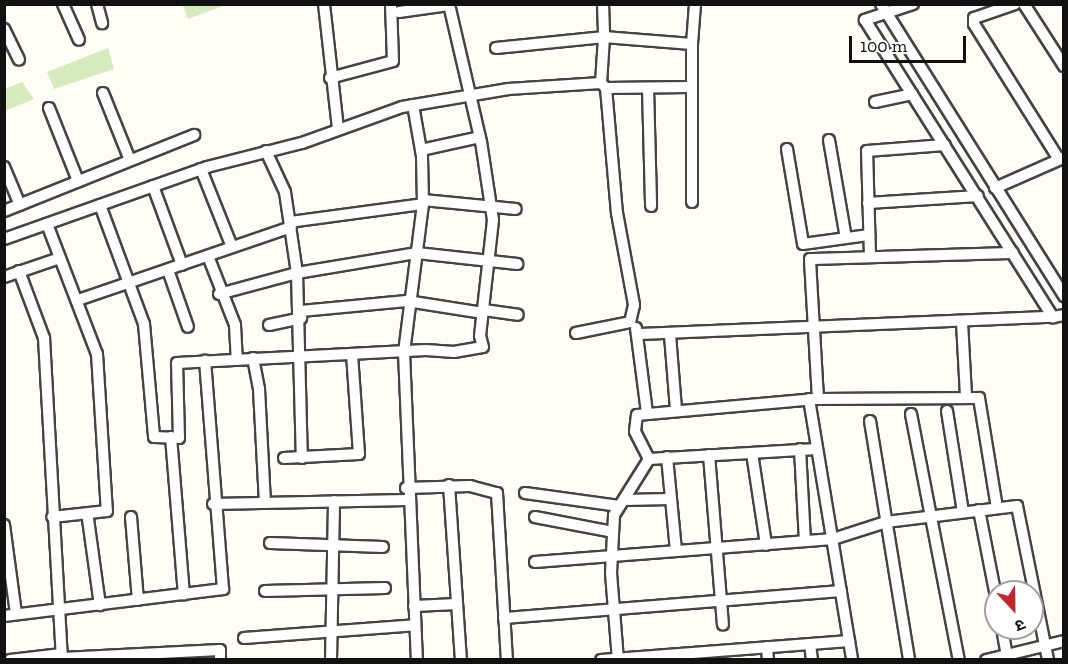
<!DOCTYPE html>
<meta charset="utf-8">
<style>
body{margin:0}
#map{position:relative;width:1068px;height:664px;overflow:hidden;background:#fffdf5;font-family:"Zilla Slab","Noto Sans Devanagari",serif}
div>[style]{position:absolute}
.green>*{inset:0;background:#d5ebbd}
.roads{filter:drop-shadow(2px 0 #444) drop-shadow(-2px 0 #444) drop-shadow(0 2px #444) drop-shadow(0 -2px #444)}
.minor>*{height:10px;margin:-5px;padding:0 5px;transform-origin:5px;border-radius:5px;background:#fff}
span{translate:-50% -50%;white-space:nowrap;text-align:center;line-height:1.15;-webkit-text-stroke:6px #fff;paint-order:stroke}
.frame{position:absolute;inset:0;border:6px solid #111;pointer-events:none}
.north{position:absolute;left:984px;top:580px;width:60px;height:60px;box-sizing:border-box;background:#fff;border:2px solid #a0a0a0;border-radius:50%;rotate:158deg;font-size:16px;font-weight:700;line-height:24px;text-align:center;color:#111}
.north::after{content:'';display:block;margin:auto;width:21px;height:27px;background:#c4262e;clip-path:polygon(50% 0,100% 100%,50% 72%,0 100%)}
.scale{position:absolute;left:849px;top:36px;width:117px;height:27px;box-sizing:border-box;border:3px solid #111;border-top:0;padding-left:8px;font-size:18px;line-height:21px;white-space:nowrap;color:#111;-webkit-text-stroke:4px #fff;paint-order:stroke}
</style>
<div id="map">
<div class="green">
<div style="clip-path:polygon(189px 4px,226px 4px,226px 5px,188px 19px,183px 7px)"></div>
<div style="clip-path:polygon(108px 48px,114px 69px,54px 89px,47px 72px)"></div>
<div style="clip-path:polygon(22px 82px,34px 99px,5px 111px,5px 89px)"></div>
</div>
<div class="roads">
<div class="minor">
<div style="left:63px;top:4px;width:39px;rotate:66deg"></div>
<div style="left:97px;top:4px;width:20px;rotate:75deg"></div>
<div style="left:324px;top:4px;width:125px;rotate:83.6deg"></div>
<div style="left:603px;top:4px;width:33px;rotate:88deg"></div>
<div style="left:604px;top:37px;width:88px;rotate:4.5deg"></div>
<div style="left:692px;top:44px;width:40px;rotate:-85.7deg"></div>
<div style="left:881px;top:4px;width:345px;rotate:57.9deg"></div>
<div style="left:913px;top:4px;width:51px;rotate:161.6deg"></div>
<div style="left:865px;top:20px;width:352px;rotate:57.7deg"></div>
<div style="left:1053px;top:317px;width:11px;rotate:-10deg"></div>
<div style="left:1015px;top:4px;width:43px;rotate:161.1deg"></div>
<div style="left:974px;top:18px;width:6px;rotate:90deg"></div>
<div style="left:974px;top:24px;width:158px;rotate:57.9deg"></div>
<div style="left:1024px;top:4px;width:74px;rotate:57.2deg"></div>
<div style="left:399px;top:12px;width:50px;rotate:-8deg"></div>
<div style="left:4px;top:29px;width:34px;rotate:64deg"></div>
<div style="left:692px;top:44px;width:158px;rotate:90deg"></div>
<div style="left:496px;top:48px;width:109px;rotate:-5.8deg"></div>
<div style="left:604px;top:37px;width:46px;rotate:93.7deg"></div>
<div style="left:330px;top:78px;width:65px;rotate:-15.1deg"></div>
<div style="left:393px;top:61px;width:57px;rotate:-92deg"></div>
<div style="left:606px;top:88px;width:83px;rotate:-0.7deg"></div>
<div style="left:648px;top:88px;width:118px;rotate:88.5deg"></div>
<div style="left:103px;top:93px;width:72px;rotate:68.1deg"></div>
<div style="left:875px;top:102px;width:38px;rotate:-12deg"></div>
<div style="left:413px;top:105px;width:52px;rotate:80deg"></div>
<div style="left:422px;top:156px;width:48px;rotate:88.8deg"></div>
<div style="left:423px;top:204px;width:149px;rotate:97.3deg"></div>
<div style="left:404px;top:352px;width:308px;rotate:87.6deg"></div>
<div style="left:49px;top:108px;width:79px;rotate:68.3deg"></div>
<div style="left:829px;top:140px;width:99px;rotate:80.2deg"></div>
<div style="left:787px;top:149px;width:96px;rotate:80.4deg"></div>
<div style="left:803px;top:244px;width:67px;rotate:-7.8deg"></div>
<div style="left:421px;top:150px;width:60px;rotate:-12.4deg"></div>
<div style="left:266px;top:151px;width:45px;rotate:65.1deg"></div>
<div style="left:285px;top:192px;width:82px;rotate:81.6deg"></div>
<div style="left:297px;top:273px;width:185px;rotate:88.5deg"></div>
<div style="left:4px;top:167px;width:41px;rotate:67.2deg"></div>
<div style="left:201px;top:169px;width:84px;rotate:68.3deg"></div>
<div style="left:153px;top:186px;width:84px;rotate:69.8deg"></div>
<div style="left:995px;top:188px;width:74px;rotate:-23.8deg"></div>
<div style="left:423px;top:200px;width:93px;rotate:5.5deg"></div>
<div style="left:868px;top:203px;width:110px;rotate:-3.6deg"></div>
<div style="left:100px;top:205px;width:127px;rotate:69.7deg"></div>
<div style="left:144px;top:324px;width:113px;rotate:84.9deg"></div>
<div style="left:154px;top:437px;width:25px;rotate:2deg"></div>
<div style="left:179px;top:438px;width:75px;rotate:-91.5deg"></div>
<div style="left:177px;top:363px;width:249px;rotate:-3deg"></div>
<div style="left:426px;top:350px;width:28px;rotate:4deg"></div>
<div style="left:454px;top:352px;width:29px;rotate:-10deg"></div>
<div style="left:483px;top:347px;width:11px;rotate:-105deg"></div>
<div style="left:480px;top:336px;width:117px;rotate:-83.6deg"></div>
<div style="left:493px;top:220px;width:79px;rotate:-98.7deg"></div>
<div style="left:481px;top:142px;width:142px;rotate:-103.1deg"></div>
<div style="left:4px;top:211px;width:205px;rotate:-21.8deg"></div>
<div style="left:290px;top:222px;width:134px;rotate:-7.7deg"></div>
<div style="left:47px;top:224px;width:139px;rotate:69deg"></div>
<div style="left:97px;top:354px;width:157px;rotate:86.4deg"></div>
<div style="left:107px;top:511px;width:55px;rotate:173.8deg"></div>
<div style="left:4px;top:239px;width:215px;rotate:-19.5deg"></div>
<div style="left:207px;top:167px;width:98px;rotate:-14.2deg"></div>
<div style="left:302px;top:143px;width:106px;rotate:-19.8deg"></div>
<div style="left:402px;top:107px;width:108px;rotate:-9.6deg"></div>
<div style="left:508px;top:89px;width:93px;rotate:-3.7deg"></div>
<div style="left:601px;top:83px;width:7px;rotate:45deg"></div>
<div style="left:606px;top:88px;width:125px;rotate:85deg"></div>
<div style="left:617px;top:213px;width:94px;rotate:79.5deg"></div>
<div style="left:634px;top:305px;width:17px;rotate:103deg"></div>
<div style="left:208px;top:256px;width:74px;rotate:68.6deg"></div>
<div style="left:235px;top:325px;width:35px;rotate:87deg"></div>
<div style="left:870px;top:256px;width:105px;rotate:-91.6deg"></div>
<div style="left:867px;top:151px;width:78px;rotate:-4.4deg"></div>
<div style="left:168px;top:270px;width:60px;rotate:70.7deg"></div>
<div style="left:19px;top:271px;width:72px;rotate:69.5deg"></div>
<div style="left:44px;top:338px;width:323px;rotate:86.8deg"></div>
<div style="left:4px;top:277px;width:59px;rotate:-18.7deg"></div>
<div style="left:219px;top:294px;width:81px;rotate:-15.1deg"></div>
<div style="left:297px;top:273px;width:122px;rotate:-9.5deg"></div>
<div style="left:417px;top:253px;width:101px;rotate:6.3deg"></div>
<div style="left:78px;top:300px;width:225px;rotate:-18.9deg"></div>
<div style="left:484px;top:310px;width:34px;rotate:8deg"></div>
<div style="left:301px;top:311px;width:106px;rotate:-5.4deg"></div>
<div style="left:407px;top:301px;width:77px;rotate:9deg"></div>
<div style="left:962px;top:322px;width:74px;rotate:86.9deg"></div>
<div style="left:269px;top:325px;width:33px;rotate:-12deg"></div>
<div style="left:636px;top:328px;width:86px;rotate:82.6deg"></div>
<div style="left:576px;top:333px;width:55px;rotate:-11.5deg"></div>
<div style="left:639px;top:334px;width:414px;rotate:-2.4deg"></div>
<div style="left:670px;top:335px;width:75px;rotate:85.4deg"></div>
<div style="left:253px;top:358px;width:32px;rotate:79deg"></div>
<div style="left:259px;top:389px;width:114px;rotate:87deg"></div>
<div style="left:809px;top:399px;width:265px;rotate:80.6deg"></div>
<div style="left:818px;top:399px;width:140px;rotate:-93.3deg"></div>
<div style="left:810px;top:259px;width:203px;rotate:-1.7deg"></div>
<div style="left:947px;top:411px;width:102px;rotate:81deg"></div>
<div style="left:911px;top:414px;width:251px;rotate:79deg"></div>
<div style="left:870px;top:421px;width:242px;rotate:80.7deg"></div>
<div style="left:171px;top:437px;width:158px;rotate:85.3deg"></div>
<div style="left:800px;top:449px;width:91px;rotate:86.9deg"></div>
<div style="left:752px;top:453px;width:93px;rotate:81.3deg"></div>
<div style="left:709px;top:455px;width:170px;rotate:85.3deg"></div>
<div style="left:667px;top:457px;width:93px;rotate:84.5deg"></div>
<div style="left:284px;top:458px;width:75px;rotate:-3.1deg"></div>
<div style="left:359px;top:454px;width:99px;rotate:-94deg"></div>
<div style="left:649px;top:459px;width:168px;rotate:-3.4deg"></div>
<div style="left:449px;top:485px;width:175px;rotate:86.1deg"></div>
<div style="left:406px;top:488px;width:64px;rotate:-1.8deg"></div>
<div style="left:470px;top:486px;width:28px;rotate:15deg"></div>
<div style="left:497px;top:493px;width:167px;rotate:86.6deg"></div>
<div style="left:525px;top:493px;width:95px;rotate:7.9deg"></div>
<div style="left:624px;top:500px;width:46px;rotate:-1.2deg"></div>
<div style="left:213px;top:504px;width:194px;rotate:-1.2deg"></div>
<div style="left:979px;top:510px;width:89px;rotate:78.9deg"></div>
<div style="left:131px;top:517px;width:83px;rotate:85.2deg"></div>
<div style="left:535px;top:517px;width:79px;rotate:10.9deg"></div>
<div style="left:88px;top:519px;width:87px;rotate:82.1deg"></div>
<div style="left:4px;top:525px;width:90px;rotate:82.3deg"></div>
<div style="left:270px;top:543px;width:113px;rotate:2deg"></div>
<div style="left:535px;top:562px;width:299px;rotate:-4.4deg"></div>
<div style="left:833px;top:539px;width:56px;rotate:-17.8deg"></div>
<div style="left:886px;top:522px;width:132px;rotate:-7deg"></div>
<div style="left:1017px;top:506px;width:157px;rotate:78.6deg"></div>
<div style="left:265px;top:591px;width:120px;rotate:-1.4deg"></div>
<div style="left:414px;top:606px;width:43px;rotate:-2.7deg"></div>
<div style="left:4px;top:616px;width:221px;rotate:-7deg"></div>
<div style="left:223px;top:589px;width:229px;rotate:-94.5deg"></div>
<div style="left:504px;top:618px;width:338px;rotate:-4.6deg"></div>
<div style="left:1002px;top:628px;width:27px;rotate:80deg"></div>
<div style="left:244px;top:638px;width:171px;rotate:-4.3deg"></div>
<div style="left:810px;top:644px;width:16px;rotate:83deg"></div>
<div style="left:767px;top:647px;width:13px;rotate:86deg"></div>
<div style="left:62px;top:658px;width:158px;rotate:-2.9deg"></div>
<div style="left:220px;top:650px;width:10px;rotate:90deg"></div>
<div style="left:10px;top:660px;width:52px;rotate:-6.6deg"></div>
<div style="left:331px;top:660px;width:159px;rotate:-88.9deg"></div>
<div style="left:601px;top:660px;width:249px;rotate:-4.4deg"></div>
<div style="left:618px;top:660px;width:87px;rotate:-94.6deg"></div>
<div style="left:611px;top:573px;width:58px;rotate:-87deg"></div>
<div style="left:614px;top:515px;width:66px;rotate:-58deg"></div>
<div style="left:649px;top:459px;width:31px;rotate:-117deg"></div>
<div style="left:635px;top:431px;width:16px;rotate:-83deg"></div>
<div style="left:637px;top:415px;width:182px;rotate:-5.1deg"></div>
<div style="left:818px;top:399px;width:161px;rotate:-0.4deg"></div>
<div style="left:979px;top:398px;width:111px;rotate:80.7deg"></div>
<div style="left:986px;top:660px;width:80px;rotate:-13.7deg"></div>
</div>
</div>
<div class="frame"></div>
<div class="north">उ</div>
<div class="scale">100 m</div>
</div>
